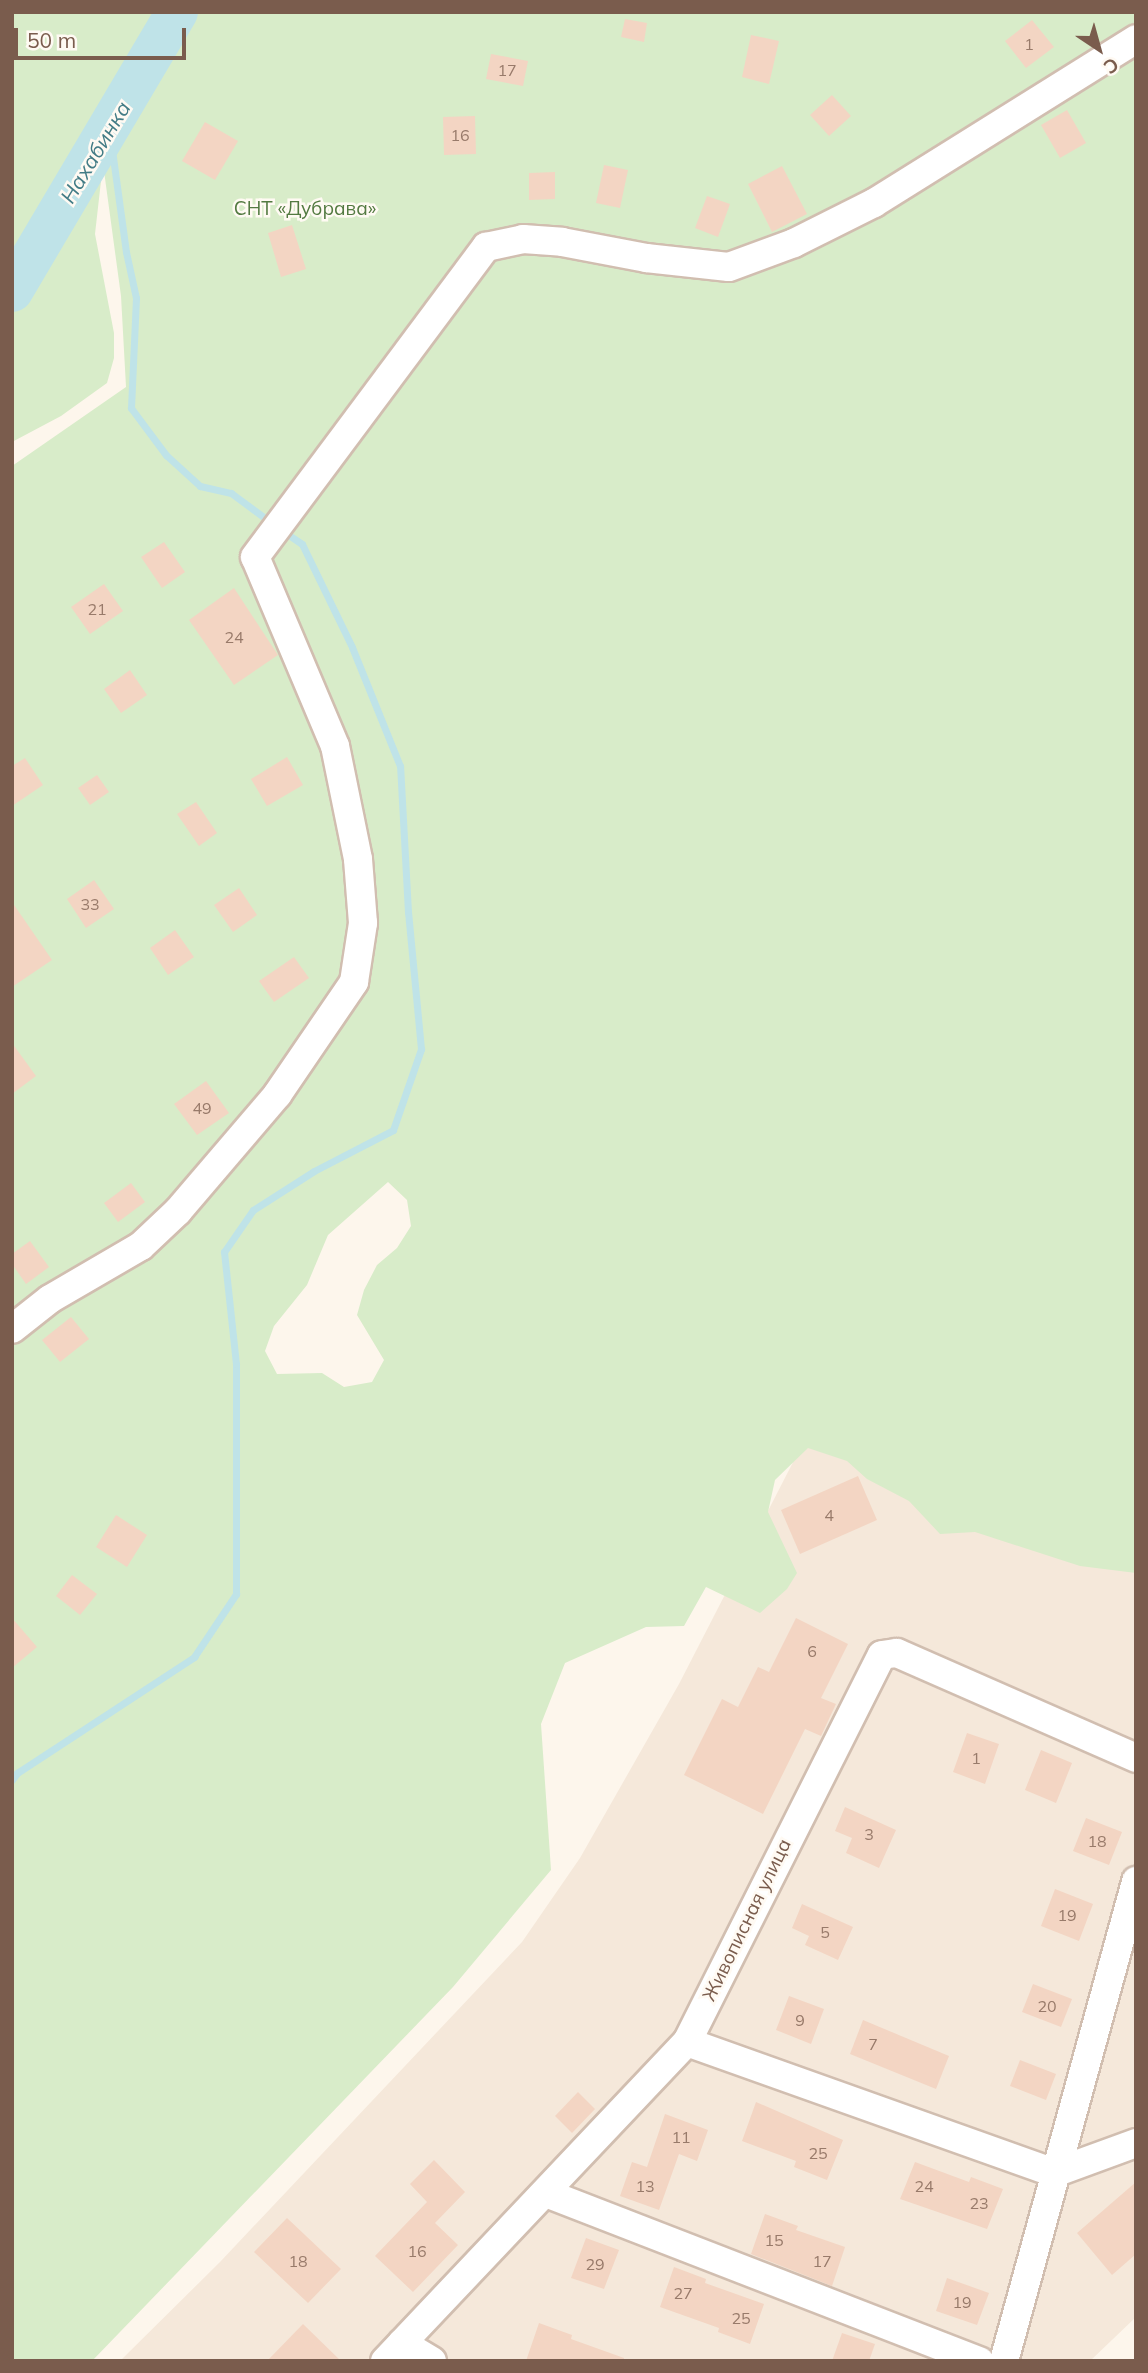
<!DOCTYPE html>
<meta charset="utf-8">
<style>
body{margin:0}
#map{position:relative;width:1148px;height:2373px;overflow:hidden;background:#fdf6ec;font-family:Mulish,sans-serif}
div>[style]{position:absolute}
.residential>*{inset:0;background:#f5e8da}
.green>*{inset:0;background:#d8ecc9}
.stream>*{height:7px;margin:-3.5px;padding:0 3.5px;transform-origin:3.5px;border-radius:3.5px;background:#bfe3e8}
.river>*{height:42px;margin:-21px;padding:0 21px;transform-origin:21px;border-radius:21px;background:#bfe3e8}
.building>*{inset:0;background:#f3d5c3}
.roads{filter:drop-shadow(2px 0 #d1beb0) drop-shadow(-2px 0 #d1beb0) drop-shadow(0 2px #d1beb0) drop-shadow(0 -2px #d1beb0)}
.minor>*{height:28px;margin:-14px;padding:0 14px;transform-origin:14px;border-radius:14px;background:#fff}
span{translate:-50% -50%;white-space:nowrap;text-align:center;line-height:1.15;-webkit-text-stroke:5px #fffaf3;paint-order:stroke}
.number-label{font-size:16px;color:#987a6a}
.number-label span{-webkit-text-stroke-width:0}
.park-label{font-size:19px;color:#537a41}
.street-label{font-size:19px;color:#7a5c4d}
.water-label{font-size:21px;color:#437c86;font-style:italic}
.frame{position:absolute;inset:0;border:14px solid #7a5c4d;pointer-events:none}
.north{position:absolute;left:1064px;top:14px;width:70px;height:70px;-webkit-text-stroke:5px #fffaf3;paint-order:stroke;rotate:144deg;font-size:19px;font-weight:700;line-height:28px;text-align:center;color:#7a5c4d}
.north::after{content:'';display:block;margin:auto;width:24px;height:32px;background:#7a5c4d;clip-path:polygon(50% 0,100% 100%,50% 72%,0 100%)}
.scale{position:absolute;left:14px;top:28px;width:172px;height:32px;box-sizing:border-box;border:4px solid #7a5c4d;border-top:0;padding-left:9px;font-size:21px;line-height:24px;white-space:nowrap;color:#7a5c4d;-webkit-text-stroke:5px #fffaf3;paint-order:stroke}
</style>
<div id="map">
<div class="residential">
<div style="clip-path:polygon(807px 1435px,1136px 1520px,1136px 2317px,1090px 2361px,120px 2361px,220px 2262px,522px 1942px,580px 1858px,679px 1684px)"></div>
</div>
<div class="green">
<div style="clip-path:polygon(12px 12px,158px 12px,106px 103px,97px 127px,97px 156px,101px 181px,95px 234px,114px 333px,114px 358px,107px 383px,61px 416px,12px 442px)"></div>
<div style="clip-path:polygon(evenodd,191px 12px,1136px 12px,1136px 1573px,1080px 1566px,975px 1532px,940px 1534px,909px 1501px,867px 1479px,847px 1461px,808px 1448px,775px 1480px,768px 1512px,797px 1573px,787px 1589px,760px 1613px,706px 1587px,684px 1626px,646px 1627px,565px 1663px,541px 1724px,551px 1870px,453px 1987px,92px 2361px,12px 2361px,12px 466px,126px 387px,121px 296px,104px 171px,191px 12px,388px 1182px,407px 1200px,411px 1226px,397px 1248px,377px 1265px,364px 1290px,357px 1315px,384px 1360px,372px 1382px,344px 1387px,322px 1373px,277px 1374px,265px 1351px,274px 1326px,307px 1285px,328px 1235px,388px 1182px)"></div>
</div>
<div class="stream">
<div style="left:109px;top:128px;width:125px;rotate:82.2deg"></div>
<div style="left:126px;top:252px;width:47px;rotate:77.7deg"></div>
<div style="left:136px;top:298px;width:110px;rotate:92.6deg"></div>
<div style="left:131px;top:408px;width:59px;rotate:53.3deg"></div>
<div style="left:166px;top:455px;width:46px;rotate:42.4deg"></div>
<div style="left:200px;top:486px;width:32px;rotate:13deg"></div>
<div style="left:231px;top:493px;width:52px;rotate:36.4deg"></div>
<div style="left:12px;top:1780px;width:9px;rotate:-54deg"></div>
<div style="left:17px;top:1773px;width:212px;rotate:-33.2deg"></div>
<div style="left:194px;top:1657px;width:76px;rotate:-56.3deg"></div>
<div style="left:236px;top:1594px;width:230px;rotate:-90deg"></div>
<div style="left:236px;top:1364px;width:113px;rotate:-96.1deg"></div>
<div style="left:224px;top:1252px;width:51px;rotate:-55.4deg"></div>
<div style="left:253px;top:1210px;width:72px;rotate:-32.6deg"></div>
<div style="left:314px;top:1171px;width:89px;rotate:-27.4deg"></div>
<div style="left:393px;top:1130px;width:86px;rotate:-70.9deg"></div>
<div style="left:421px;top:1049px;width:138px;rotate:-95.4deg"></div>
<div style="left:408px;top:912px;width:146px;rotate:-93.1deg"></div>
<div style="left:400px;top:766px;width:128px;rotate:-112deg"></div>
<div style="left:352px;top:647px;width:114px;rotate:-115.9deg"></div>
<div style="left:302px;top:544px;width:23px;rotate:-146deg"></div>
</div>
<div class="river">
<div style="left:12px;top:291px;width:324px;rotate:-59.4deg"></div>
</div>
<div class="building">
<div style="clip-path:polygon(625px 19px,647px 23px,644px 42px,621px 37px)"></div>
<div style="clip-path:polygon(1032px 20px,1054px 47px,1026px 68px,1005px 41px)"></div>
<div style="clip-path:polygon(751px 35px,779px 41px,769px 84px,742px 77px)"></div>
<div style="clip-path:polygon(491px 54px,528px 61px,523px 86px,486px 79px)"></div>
<div style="clip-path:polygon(832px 95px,851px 116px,829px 136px,810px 115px)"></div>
<div style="clip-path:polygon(1067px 110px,1086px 143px,1060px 158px,1041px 125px)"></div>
<div style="clip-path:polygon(475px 116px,476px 154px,444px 155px,443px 117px)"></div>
<div style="clip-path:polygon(205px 122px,238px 141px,215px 180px,182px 161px)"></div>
<div style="clip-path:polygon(604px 165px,628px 170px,620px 208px,596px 203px)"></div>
<div style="clip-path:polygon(782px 166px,807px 214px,772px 232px,748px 184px)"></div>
<div style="clip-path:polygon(555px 172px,555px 199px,529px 200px,529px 173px)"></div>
<div style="clip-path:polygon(707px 196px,730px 204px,718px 237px,695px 228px)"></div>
<div style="clip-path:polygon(292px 225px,306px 269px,281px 277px,268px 233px)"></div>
<div style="clip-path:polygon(164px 542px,185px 572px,162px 588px,141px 557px)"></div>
<div style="clip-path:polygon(104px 584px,123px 611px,90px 634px,71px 607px)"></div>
<div style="clip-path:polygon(234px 588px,278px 655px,234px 685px,189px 620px)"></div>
<div style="clip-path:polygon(130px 670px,147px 695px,121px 713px,104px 689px)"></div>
<div style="clip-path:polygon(287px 757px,303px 785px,267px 806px,251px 779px)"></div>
<div style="clip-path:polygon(25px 758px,43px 785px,12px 806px,12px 766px)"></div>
<div style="clip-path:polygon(97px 775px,109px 792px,90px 805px,78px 788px)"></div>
<div style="clip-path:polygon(196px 802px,217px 833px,199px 846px,177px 814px)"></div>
<div style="clip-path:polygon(94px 880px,114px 909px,86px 928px,67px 899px)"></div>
<div style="clip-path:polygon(239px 888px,257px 915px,233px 932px,214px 905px)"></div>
<div style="clip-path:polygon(12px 902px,52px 960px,12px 987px)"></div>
<div style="clip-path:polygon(175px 930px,194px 957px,168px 975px,150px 948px)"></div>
<div style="clip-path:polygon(294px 957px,309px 978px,274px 1002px,259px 981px)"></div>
<div style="clip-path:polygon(12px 1043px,36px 1076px,12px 1094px)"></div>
<div style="clip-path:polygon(206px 1081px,229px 1113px,197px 1135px,174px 1104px)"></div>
<div style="clip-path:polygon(131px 1183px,145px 1202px,118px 1222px,104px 1203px)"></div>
<div style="clip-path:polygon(30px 1241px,49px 1267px,26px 1284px,12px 1264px,12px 1254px)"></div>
<div style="clip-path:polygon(71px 1317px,89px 1339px,60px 1362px,42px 1340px)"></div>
<div style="clip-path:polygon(858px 1476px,877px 1520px,800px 1554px,781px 1510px)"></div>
<div style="clip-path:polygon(116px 1515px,147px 1535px,127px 1567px,96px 1547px)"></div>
<div style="clip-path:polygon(72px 1575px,97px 1594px,80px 1615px,56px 1596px)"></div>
<div style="clip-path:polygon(12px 1618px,37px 1647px,12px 1668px)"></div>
<div style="clip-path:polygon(796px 1618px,848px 1644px,821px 1698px,836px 1704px,821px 1736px,805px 1729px,763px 1814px,684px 1775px,722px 1699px,738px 1707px,758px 1667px,769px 1672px)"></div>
<div style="clip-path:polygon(967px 1733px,999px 1744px,985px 1784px,953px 1772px)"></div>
<div style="clip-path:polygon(1041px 1750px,1072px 1763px,1056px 1803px,1025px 1790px)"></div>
<div style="clip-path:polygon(845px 1807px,896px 1830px,879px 1868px,846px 1853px,852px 1838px,835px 1831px)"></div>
<div style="clip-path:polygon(1086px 1818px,1122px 1832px,1109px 1865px,1073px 1851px)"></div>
<div style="clip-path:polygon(1055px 1889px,1093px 1904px,1079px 1941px,1041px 1926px)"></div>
<div style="clip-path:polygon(802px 1904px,853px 1927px,838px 1960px,805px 1945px,809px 1936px,792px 1928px)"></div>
<div style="clip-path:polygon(1033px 1984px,1072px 1999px,1061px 2027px,1022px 2012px)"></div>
<div style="clip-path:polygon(789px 1996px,824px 2009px,811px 2044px,776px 2030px)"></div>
<div style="clip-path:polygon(863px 2020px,949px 2056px,936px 2089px,850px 2054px)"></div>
<div style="clip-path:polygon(1020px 2060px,1056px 2074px,1046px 2100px,1010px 2086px)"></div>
<div style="clip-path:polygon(578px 2092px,595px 2109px,572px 2133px,555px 2116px)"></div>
<div style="clip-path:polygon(756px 2102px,843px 2140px,827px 2180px,794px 2167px,796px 2161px,742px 2141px)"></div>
<div style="clip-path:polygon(665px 2114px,708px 2130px,697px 2161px,679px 2154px,659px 2210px,620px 2196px,632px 2162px,647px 2167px)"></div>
<div style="clip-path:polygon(434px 2160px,465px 2192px,435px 2223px,458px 2245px,413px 2292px,375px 2256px,427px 2202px,410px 2184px)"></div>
<div style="clip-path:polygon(915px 2162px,969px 2182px,971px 2177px,1003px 2189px,987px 2229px,900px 2199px)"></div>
<div style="clip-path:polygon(1136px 2182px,1136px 2254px,1112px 2275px,1077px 2233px)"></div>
<div style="clip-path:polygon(765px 2214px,798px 2226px,796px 2230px,845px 2247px,832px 2286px,751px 2254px)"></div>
<div style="clip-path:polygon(287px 2218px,341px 2269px,308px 2303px,254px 2252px)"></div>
<div style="clip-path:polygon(586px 2238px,619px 2250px,604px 2289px,571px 2278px)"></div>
<div style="clip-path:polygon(674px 2267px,706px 2279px,705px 2283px,764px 2304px,750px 2344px,718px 2332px,719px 2328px,660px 2307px)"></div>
<div style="clip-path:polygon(947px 2278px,989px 2293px,977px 2325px,936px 2311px)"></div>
<div style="clip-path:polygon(539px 2323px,572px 2335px,571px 2339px,624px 2358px,624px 2361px,526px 2361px)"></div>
<div style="clip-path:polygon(303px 2324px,341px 2361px,267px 2361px)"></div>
<div style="clip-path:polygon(842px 2333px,875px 2344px,869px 2361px,832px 2361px)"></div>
</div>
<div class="roads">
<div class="minor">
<div style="left:12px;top:1329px;width:48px;rotate:-38.3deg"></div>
<div style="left:50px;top:1299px;width:105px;rotate:-30.2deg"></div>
<div style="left:141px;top:1246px;width:51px;rotate:-43.4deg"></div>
<div style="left:178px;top:1211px;width:153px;rotate:-49.5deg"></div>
<div style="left:277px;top:1095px;width:137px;rotate:-55.7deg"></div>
<div style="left:354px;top:982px;width:60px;rotate:-81.3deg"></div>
<div style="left:363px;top:923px;width:64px;rotate:-94.5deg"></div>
<div style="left:358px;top:859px;width:115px;rotate:-101.5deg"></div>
<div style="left:335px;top:746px;width:205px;rotate:-112.9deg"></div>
<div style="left:255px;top:557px;width:387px;rotate:-53.3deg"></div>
<div style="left:486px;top:247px;width:38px;rotate:-12deg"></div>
<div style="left:523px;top:239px;width:39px;rotate:4deg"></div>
<div style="left:562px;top:242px;width:86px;rotate:10.8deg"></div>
<div style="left:646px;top:258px;width:83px;rotate:6.2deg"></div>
<div style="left:729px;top:267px;width:69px;rotate:-20.3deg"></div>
<div style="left:794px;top:243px;width:89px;rotate:-26.6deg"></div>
<div style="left:874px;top:203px;width:309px;rotate:-32deg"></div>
<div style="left:687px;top:2042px;width:390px;rotate:19.6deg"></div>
<div style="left:1054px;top:2173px;width:87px;rotate:-20.1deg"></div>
<div style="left:546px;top:2193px;width:465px;rotate:21.2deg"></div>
<div style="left:402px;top:2343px;width:35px;rotate:31deg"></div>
<div style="left:385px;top:2361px;width:439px;rotate:-46.6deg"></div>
<div style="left:687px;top:2042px;width:433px;rotate:-63.3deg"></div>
<div style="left:882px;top:1655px;width:15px;rotate:-8deg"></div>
<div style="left:897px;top:1653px;width:261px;rotate:23.7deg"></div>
<div style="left:1004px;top:2361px;width:498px;rotate:-74.6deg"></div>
</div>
</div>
<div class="number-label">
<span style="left:1029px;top:44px">1</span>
<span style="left:507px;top:70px">17</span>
<span style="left:460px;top:135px">16</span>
<span style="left:97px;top:609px">21</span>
<span style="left:234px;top:637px">24</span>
<span style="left:90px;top:904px">33</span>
<span style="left:202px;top:1108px">49</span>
<span style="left:829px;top:1515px">4</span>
<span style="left:812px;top:1651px">6</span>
<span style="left:976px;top:1758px">1</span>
<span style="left:869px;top:1834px">3</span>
<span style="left:1097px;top:1841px">18</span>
<span style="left:1067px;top:1915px">19</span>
<span style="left:825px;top:1932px">5</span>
<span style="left:1047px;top:2006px">20</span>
<span style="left:800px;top:2020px">9</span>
<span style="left:873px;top:2044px">7</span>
<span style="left:681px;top:2137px">11</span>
<span style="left:818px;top:2153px">25</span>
<span style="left:645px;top:2186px">13</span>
<span style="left:924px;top:2186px">24</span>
<span style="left:979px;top:2203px">23</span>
<span style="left:774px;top:2240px">15</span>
<span style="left:417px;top:2251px">16</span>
<span style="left:298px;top:2261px">18</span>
<span style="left:822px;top:2261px">17</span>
<span style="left:595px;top:2264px">29</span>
<span style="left:683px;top:2293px">27</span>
<span style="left:962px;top:2302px">19</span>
<span style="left:741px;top:2318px">25</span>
</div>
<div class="park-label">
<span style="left:305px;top:209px">СНТ «Дубрава»</span>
</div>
<div class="street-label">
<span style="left:747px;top:1920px;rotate:-64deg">Живописная улица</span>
</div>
<div class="water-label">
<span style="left:95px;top:152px;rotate:-59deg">Нахабинка</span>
</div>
<div class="frame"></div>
<div class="north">С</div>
<div class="scale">50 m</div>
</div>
